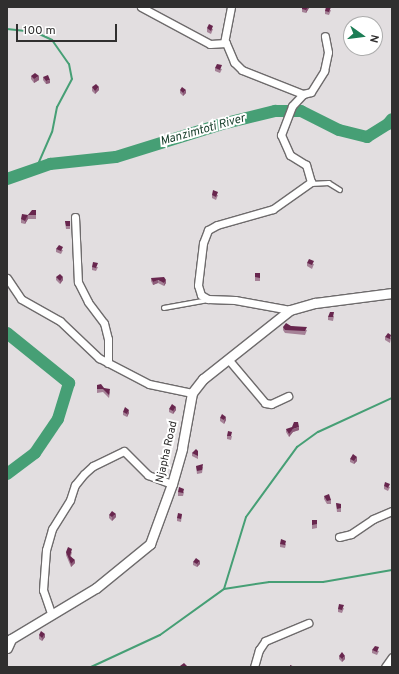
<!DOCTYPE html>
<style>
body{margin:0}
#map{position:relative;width:399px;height:674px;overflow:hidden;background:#e2dee0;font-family:Overpass,sans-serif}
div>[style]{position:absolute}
.stream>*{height:2px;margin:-1px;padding:0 1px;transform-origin:1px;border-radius:1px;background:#469f75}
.river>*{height:12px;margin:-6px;padding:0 6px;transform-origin:6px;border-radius:6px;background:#469f75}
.roads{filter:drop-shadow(1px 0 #6e6b6c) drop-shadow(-1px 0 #6e6b6c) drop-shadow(0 1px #6e6b6c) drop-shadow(0 -1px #6e6b6c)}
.service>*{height:3.5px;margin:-1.75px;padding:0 1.75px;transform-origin:1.75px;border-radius:1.75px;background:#fff}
.minor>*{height:7px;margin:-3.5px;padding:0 3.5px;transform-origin:3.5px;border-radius:3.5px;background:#fff}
.tertiary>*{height:9px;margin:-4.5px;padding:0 4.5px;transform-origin:4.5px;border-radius:4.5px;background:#fff}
.wall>*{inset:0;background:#a58297}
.shaded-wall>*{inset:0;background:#8d5d7a}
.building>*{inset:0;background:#68264e}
span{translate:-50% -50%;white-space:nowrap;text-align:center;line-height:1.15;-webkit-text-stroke:4px #fff;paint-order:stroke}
.street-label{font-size:11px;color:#302f2f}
.water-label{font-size:12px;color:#153c29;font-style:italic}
.frame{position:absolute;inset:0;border:8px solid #302f2f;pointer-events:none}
.north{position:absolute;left:343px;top:16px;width:40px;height:40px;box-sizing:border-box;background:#fff;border:1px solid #acacac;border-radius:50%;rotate:104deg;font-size:11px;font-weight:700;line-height:16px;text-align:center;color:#302f2f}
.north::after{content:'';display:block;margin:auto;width:14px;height:18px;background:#1c7d55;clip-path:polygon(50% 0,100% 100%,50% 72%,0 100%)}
.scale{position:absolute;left:16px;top:24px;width:101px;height:18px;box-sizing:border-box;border:2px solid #302f2f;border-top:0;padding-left:5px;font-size:12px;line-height:14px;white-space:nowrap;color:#302f2f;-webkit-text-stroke:3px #fff;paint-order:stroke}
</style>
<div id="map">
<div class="stream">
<div style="left:7px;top:29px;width:28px;rotate:6deg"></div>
<div style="left:35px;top:32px;width:19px;rotate:25deg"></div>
<div style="left:52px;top:40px;width:29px;rotate:55deg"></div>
<div style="left:69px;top:64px;width:15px;rotate:79deg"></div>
<div style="left:72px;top:79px;width:32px;rotate:118deg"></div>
<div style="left:57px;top:107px;width:25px;rotate:101deg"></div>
<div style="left:52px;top:132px;width:40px;rotate:113.4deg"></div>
<div style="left:224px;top:589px;width:46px;rotate:-8.8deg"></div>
<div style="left:269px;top:582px;width:54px"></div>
<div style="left:323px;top:582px;width:70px;rotate:-9.9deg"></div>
<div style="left:91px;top:667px;width:76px;rotate:-24.9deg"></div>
<div style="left:160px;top:635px;width:79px;rotate:-35.7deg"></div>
<div style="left:224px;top:589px;width:75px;rotate:-73deg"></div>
<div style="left:246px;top:517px;width:87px;rotate:-53.9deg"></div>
<div style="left:297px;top:447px;width:26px;rotate:-36deg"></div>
<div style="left:318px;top:432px;width:81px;rotate:-24.7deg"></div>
</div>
<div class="river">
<div style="left:7px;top:179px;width:46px;rotate:-19.2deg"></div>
<div style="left:50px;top:164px;width:66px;rotate:-6.1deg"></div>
<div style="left:116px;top:157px;width:111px;rotate:-17.3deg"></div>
<div style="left:222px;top:124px;width:55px;rotate:-13.8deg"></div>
<div style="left:275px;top:111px;width:26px"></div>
<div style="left:301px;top:111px;width:42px;rotate:26.6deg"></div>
<div style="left:339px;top:130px;width:29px;rotate:14deg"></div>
<div style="left:367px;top:137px;width:25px;rotate:-32deg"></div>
<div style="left:388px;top:124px;width:6px;rotate:-51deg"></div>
<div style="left:7px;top:333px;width:80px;rotate:38.9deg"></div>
<div style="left:69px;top:383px;width:38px;rotate:107deg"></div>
<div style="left:58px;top:419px;width:41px;rotate:124.1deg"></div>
<div style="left:35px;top:453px;width:35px;rotate:143deg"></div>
</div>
<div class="roads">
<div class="service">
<div style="left:311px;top:184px;width:18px;rotate:-3deg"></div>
<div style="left:329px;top:183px;width:13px;rotate:32deg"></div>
<div style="left:164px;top:308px;width:46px;rotate:-10.1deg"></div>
</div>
<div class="minor">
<div style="left:141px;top:7px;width:78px;rotate:28.2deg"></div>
<div style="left:210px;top:44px;width:16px;rotate:-4deg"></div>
<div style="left:226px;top:43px;width:21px;rotate:67deg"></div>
<div style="left:234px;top:62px;width:11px;rotate:45deg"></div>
<div style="left:242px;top:70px;width:66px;rotate:21.5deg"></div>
<div style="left:303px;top:94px;width:8px;rotate:-14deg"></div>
<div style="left:311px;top:92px;width:25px;rotate:-58deg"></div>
<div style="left:324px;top:71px;width:19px;rotate:-78deg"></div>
<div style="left:328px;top:52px;width:16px;rotate:-101deg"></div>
<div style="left:224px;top:43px;width:37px;rotate:-79deg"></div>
<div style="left:75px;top:217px;width:65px;rotate:87.4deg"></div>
<div style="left:78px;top:282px;width:22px;rotate:63deg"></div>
<div style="left:88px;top:302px;width:26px;rotate:53deg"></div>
<div style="left:104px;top:323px;width:16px;rotate:76deg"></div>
<div style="left:108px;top:339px;width:24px;rotate:90deg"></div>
<div style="left:7px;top:278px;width:25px;rotate:56deg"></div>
<div style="left:21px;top:299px;width:45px;rotate:29.4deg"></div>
<div style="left:60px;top:321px;width:54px;rotate:43.5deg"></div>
<div style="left:99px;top:358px;width:56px;rotate:27.5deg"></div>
<div style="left:149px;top:384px;width:44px;rotate:11.8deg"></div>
<div style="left:290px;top:310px;width:56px;rotate:-169.7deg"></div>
<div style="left:235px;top:300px;width:27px;rotate:-178deg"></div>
<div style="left:208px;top:299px;width:8px;rotate:-150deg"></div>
<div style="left:201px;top:295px;width:10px;rotate:-107deg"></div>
<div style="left:198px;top:285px;width:42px;rotate:-83.2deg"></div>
<div style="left:203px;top:243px;width:14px;rotate:-69deg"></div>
<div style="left:208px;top:230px;width:10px;rotate:-29deg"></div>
<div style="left:217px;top:225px;width:58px;rotate:-15.9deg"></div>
<div style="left:273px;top:209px;width:47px;rotate:-35.4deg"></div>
<div style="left:311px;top:182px;width:18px;rotate:-106deg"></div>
<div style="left:306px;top:165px;width:19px;rotate:-148deg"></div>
<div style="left:290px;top:155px;width:22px;rotate:-114deg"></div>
<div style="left:281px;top:135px;width:31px;rotate:-69deg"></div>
<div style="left:292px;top:106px;width:16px;rotate:-47deg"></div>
<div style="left:228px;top:359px;width:57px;rotate:49.9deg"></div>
<div style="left:265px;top:403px;width:6px;rotate:9deg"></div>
<div style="left:271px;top:404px;width:19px;rotate:-25deg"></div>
<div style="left:339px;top:537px;width:12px;rotate:-14deg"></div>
<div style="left:351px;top:534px;width:27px;rotate:-34deg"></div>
<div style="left:373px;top:519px;width:21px;rotate:-23deg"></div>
<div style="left:51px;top:613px;width:24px;rotate:-109deg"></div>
<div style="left:43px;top:590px;width:40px;rotate:-85.7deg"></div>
<div style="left:46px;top:550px;width:22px;rotate:-74deg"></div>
<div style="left:52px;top:529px;width:34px;rotate:-58deg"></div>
<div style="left:70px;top:500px;width:16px;rotate:-72deg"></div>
<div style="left:75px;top:485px;width:14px;rotate:-51deg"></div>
<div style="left:84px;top:474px;width:12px;rotate:-42deg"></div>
<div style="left:93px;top:466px;width:34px;rotate:-26deg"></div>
<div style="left:124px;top:451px;width:34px;rotate:45deg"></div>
<div style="left:148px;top:475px;width:26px;rotate:21deg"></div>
<div style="left:254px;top:667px;width:18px;rotate:-74deg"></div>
<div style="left:259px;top:650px;width:11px;rotate:-56deg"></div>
<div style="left:265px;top:641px;width:47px;rotate:-22.7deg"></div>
<div style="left:385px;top:667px;width:12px;rotate:-55deg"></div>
</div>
<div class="tertiary">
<div style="left:7px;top:648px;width:10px;rotate:-66deg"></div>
<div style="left:11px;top:639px;width:99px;rotate:-31deg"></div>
<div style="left:96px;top:588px;width:70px;rotate:-39.2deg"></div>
<div style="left:150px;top:544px;width:64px;rotate:-69.9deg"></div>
<div style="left:172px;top:484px;width:37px;rotate:-74deg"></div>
<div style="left:182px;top:448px;width:56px;rotate:-79.7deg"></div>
<div style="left:192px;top:393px;width:18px;rotate:-52deg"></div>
<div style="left:203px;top:379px;width:111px;rotate:-38.4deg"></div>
<div style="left:290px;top:310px;width:26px;rotate:-16deg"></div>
<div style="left:315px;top:303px;width:78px;rotate:-7.4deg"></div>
</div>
</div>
<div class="wall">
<div style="clip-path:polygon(302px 7px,316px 7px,316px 8px,309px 8px,306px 13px,302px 12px)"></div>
<div style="clip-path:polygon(331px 10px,329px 15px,325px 14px,325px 11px)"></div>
<div style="clip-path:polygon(207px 28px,213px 29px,211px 34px,207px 32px)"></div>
<div style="clip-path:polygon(215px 68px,222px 69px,220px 73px,215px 71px)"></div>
<div style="clip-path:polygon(31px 76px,39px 80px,34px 83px,31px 79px)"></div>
<div style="clip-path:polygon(43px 77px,50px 83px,46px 84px,43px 80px)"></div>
<div style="clip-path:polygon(92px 87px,99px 90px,95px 94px,92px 91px)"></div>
<div style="clip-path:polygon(180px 90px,186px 93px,183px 96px,180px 93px)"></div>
<div style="clip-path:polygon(212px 195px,218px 195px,216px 200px,212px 198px)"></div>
<div style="clip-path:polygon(36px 210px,36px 219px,28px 219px,25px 224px,21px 223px,21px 219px)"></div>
<div style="clip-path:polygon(65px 221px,70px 221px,70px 229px,66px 229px)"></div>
<div style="clip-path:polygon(56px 249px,63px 250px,61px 254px,56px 252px)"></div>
<div style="clip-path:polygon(307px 263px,314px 264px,312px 269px,307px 266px)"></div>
<div style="clip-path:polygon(92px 267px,98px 267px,96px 271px,92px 270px)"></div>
<div style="clip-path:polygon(255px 273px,260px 273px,260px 281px,255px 281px)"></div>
<div style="clip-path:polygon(56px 277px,63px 280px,60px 284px,56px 280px)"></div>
<div style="clip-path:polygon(151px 278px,166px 283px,164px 286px,158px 283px,153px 285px,151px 281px)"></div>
<div style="clip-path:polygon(334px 316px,333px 321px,328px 320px,328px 317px)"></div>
<div style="clip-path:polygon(291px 326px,307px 330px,305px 335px,285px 333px,283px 330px,283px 327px)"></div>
<div style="clip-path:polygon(385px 337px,391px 338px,390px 343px,385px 340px)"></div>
<div style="clip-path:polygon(97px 385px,104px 388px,110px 392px,109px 398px,103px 392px,97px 393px)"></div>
<div style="clip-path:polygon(169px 409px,176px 410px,173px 414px,169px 412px)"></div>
<div style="clip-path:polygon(123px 412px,129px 413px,127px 417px,123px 415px)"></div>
<div style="clip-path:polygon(220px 418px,226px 420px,224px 424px,220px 421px)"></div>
<div style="clip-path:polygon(286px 429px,299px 430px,293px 432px,289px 437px,286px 432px)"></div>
<div style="clip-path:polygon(227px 436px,232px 436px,231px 440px,227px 439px)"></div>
<div style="clip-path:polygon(198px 451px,198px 459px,192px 456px,192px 453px)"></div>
<div style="clip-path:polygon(350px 459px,357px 461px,354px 464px,350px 462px)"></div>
<div style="clip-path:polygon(196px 466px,203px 467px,202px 473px,197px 474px)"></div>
<div style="clip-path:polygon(384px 486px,390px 487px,388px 491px,384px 489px)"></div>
<div style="clip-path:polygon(178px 492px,184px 492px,183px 496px,178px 496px)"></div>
<div style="clip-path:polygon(324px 496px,331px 500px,331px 504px,327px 504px,324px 499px)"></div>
<div style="clip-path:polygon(336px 503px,341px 504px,341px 512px,337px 512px)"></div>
<div style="clip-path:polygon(182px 514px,181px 522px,177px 521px,177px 518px)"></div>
<div style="clip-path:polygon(109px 515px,116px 517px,112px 521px,109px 518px)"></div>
<div style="clip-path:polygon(312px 520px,317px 520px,317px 528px,312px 529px)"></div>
<div style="clip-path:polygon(280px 544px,286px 544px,285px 548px,280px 547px)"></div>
<div style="clip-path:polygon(66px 552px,72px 552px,71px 556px,75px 563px,71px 567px,66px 555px)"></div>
<div style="clip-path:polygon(193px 562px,200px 564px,197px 567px,193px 565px)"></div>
<div style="clip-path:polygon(344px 608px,342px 613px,338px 612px,338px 609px)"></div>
<div style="clip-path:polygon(39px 635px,45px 637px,42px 641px,39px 639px)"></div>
<div style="clip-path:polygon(372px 650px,379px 651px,377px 655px,372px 653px)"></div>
<div style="clip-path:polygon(339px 656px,345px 659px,342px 662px,339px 659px)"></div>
</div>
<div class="shaded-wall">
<div style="clip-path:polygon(308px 7px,309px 7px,309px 8px,306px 13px,306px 10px)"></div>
<div style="clip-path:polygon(39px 76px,39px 80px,34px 83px,34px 79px)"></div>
<div style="clip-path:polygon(50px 80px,50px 83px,46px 84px,46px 81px)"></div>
<div style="clip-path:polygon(99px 87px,99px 90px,95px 94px,95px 91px)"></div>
<div style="clip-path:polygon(186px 90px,186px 93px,183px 96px,183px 93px)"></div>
<div style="clip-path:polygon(28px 215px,28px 219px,25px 224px,25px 221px)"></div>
<div style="clip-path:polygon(63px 277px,63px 280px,60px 284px,60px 281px)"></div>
<div style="clip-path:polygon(158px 280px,158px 283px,153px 285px,153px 282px)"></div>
<div style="clip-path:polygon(166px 280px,166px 283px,164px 286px,164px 283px)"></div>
<div style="clip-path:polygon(176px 407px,176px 410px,173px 414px,173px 411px)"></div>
<div style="clip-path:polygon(129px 410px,129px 413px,127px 417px,127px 414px)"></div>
<div style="clip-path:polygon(226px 417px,226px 420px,224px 424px,224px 420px)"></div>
<div style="clip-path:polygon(299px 427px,299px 430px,293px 432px,289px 437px,289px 434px,293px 429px)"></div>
<div style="clip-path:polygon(357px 457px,357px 461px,354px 464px,354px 461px)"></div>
<div style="clip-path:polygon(116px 514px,116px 517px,112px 521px,112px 517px)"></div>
<div style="clip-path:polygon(75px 560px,75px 563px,71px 567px,71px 564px)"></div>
<div style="clip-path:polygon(200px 561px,200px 564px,197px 567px,197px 564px)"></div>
<div style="clip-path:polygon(45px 634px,45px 637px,42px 641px,42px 638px)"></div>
<div style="clip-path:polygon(345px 656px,345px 659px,342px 662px,342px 659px)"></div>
</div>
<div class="building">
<div style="clip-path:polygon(302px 7px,308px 7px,306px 10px,302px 9px)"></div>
<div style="clip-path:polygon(326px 7px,331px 7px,329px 12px,325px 11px)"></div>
<div style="clip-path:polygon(209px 24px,213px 26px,211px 31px,207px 28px)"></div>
<div style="clip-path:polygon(217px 64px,222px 65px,220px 70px,215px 68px)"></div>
<div style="clip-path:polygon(35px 73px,39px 76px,34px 79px,31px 76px)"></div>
<div style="clip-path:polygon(48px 75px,50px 80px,46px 81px,43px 77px)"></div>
<div style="clip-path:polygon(96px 84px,99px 87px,95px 91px,92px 87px)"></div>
<div style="clip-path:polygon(182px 87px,186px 90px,183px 93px,180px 90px)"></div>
<div style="clip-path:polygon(213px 190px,218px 192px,216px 197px,212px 195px)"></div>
<div style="clip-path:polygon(32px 210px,36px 210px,36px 215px,28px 215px)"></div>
<div style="clip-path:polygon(22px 214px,28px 215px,25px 221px,21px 219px)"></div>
<div style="clip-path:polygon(65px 221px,70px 221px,70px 226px,66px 226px)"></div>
<div style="clip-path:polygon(59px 245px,63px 247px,61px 251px,56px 249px)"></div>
<div style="clip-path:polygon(309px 259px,314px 261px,312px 265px,307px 263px)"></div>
<div style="clip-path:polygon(93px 262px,98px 263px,96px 268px,92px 267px)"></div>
<div style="clip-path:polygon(255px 273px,260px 273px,260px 278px,255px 277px)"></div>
<div style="clip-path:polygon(60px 274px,63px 277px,60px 281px,56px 277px)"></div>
<div style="clip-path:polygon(164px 277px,166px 280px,164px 283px,158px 280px,153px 282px,151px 278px)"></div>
<div style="clip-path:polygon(330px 312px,334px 312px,333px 317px,328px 317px)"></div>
<div style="clip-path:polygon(286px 323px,291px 326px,307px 327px,305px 331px,285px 330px,283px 327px)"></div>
<div style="clip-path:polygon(388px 333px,391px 335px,390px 339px,385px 337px)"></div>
<div style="clip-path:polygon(101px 384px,104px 388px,110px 389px,109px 395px,103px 389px,97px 389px,97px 385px)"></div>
<div style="clip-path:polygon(172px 404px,176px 407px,173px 411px,169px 409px)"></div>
<div style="clip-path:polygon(125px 407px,129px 410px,127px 414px,123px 412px)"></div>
<div style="clip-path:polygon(222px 414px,226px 417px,224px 420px,220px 418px)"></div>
<div style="clip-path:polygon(294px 422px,298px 422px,299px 427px,293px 429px,289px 434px,286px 429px,292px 427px)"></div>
<div style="clip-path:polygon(228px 431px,232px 432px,231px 436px,227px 436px)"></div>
<div style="clip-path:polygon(196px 449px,198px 451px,198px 456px,192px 453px)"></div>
<div style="clip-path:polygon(353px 454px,357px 457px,354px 461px,350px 459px)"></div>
<div style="clip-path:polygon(203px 464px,202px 470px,197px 471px,196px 466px)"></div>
<div style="clip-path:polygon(385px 482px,390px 484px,388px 488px,384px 486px)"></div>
<div style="clip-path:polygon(179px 487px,184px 489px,183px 493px,178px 492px)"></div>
<div style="clip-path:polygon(329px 494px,331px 500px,327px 501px,324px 496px)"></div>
<div style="clip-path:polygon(336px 503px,341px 504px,341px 508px,337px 509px)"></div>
<div style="clip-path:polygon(112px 511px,116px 514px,112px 517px,109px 515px)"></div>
<div style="clip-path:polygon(178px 513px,182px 514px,181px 519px,177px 518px)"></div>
<div style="clip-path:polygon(312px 520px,317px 520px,317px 524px,312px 525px)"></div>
<div style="clip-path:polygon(281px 539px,286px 541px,285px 545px,280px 544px)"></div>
<div style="clip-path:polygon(68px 547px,72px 549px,70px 556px,75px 560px,71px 564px,66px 552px)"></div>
<div style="clip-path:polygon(196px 558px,200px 561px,197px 564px,193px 562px)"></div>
<div style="clip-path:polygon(339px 604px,344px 605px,342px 610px,338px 609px)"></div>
<div style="clip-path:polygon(41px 631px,45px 634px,42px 638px,39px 635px)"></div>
<div style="clip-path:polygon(375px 646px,379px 647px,377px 652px,372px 650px)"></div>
<div style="clip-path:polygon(342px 652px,345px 656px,342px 659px,339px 656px)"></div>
<div style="clip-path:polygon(184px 663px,187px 666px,186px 667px,181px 667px,180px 666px)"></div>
<div style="clip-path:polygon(290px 665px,295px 667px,290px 667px)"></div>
</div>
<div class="street-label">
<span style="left:167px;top:452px;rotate:-77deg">Njapha Road</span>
</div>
<div class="water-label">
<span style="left:203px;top:131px;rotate:-16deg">Manzimtoti River</span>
</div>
<div class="frame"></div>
<div class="north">N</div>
<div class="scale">100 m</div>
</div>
